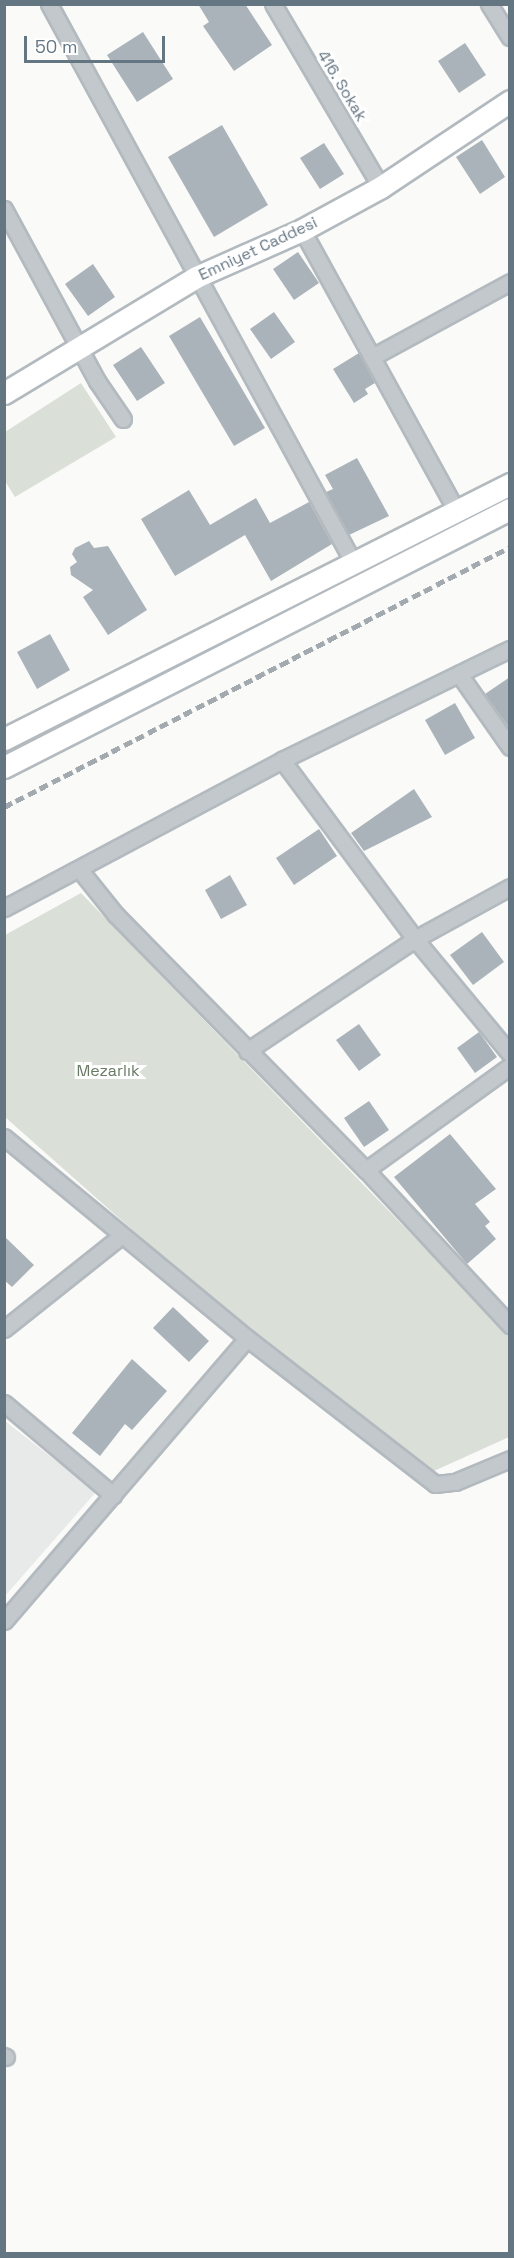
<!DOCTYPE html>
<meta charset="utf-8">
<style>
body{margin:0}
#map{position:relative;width:514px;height:2258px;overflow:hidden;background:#fafaf8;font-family:"Space Grotesk",sans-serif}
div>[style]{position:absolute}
.built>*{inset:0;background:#e8e9e9}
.green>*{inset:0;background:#dadfd7}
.building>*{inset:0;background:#aab3b9}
.roads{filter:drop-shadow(2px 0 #b3babf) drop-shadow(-2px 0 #b3babf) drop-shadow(0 2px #b3babf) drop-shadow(0 -2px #b3babf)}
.street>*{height:15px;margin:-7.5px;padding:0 7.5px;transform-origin:7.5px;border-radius:7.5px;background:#c3c8cc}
.secondary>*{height:21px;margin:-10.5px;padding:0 10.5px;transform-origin:10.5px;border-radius:10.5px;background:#fff}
.rail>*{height:4.5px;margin-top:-2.25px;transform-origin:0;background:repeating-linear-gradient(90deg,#a2aab0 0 9px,transparent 0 13.5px)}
span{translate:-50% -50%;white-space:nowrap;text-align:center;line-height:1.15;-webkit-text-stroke:6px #fff;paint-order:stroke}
.street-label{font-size:16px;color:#657683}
.park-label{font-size:16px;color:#687a64}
.frame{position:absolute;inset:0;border:6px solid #657683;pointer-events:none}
.scale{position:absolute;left:24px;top:36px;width:141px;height:27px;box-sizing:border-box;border:3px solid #657683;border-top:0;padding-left:8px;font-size:18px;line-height:21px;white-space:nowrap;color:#657683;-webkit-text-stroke:4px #fff;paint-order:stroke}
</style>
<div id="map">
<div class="built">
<div style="clip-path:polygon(5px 1421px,96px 1492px,5px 1596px)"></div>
</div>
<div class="green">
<div style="clip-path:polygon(81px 383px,116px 437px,15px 497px,5px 481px,5px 432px)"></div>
<div style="clip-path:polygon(81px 893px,509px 1335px,509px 1437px,434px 1471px,217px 1305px,5px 1117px,5px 935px)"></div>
</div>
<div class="building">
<div style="clip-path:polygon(198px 4px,245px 4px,272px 45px,234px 71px,203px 26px,209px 22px)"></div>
<div style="clip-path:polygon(143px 32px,173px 79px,137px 102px,107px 55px)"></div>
<div style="clip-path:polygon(465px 43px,486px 75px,459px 93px,438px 61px)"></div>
<div style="clip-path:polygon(222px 125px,268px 205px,214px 237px,168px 157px)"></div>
<div style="clip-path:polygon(482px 140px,505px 177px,480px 194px,456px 157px)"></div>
<div style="clip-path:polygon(324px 143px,344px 174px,320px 189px,300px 158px)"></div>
<div style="clip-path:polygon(298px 252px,319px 283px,294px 300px,273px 269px)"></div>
<div style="clip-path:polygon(93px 264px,115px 297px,88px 316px,65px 284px)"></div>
<div style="clip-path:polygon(274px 312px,295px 342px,271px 359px,250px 329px)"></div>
<div style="clip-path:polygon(200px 317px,265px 428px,234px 446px,169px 336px)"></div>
<div style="clip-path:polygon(141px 347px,165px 383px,137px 401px,113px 365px)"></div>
<div style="clip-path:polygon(359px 353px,375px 383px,365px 389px,368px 394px,354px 403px,333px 369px)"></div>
<div style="clip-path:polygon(357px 458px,389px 516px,349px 535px,326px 492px,333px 489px,325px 475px)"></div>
<div style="clip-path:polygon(189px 490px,210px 525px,256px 498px,270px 523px,309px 502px,332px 544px,271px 581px,245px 535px,175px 576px,141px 519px)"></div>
<div style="clip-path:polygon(89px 541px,94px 548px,108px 546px,147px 610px,108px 635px,83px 597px,93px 590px,71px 575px,70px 567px,77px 562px,72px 554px,75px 548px)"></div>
<div style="clip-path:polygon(50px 634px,70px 670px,37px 689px,17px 652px)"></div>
<div style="clip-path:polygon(510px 677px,510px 729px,485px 694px)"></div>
<div style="clip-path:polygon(455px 703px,475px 738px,445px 755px,425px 720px)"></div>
<div style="clip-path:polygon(414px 789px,432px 817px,364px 851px,351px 833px)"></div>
<div style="clip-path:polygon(319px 829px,337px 856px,294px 885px,276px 858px)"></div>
<div style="clip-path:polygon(230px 875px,247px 905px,221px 919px,205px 890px)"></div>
<div style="clip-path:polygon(482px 932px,504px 962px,473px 985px,450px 955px)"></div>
<div style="clip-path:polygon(359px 1024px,381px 1055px,359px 1071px,336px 1040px)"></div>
<div style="clip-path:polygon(479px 1032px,497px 1057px,475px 1073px,457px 1048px)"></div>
<div style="clip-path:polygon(369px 1101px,389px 1130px,364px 1147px,344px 1118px)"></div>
<div style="clip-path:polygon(450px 1134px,496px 1189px,475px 1204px,490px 1222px,485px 1226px,496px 1239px,467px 1264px,394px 1177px)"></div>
<div style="clip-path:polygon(4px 1236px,34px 1265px,12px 1287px,4px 1280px)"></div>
<div style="clip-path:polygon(173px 1307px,209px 1341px,189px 1362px,153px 1328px)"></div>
<div style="clip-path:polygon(132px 1359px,167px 1391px,132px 1430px,125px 1424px,100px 1456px,72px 1433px)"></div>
</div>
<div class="roads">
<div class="street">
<div style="left:49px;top:4px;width:635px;rotate:61.42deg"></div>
<div style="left:273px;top:4px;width:212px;rotate:59.5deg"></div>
<div style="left:489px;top:4px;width:39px;rotate:58deg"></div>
<div style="left:4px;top:209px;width:196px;rotate:61.6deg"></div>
<div style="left:97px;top:381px;width:46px;rotate:55.6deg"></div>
<div style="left:302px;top:230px;width:320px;rotate:61.2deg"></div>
<div style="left:372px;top:357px;width:157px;rotate:-28.5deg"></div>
<div style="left:459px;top:674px;width:89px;rotate:55.1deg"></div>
<div style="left:282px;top:760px;width:223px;rotate:53.4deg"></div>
<div style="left:415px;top:939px;width:149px;rotate:50.4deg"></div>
<div style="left:79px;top:869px;width:58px;rotate:51.3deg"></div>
<div style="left:115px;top:914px;width:359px;rotate:45.6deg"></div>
<div style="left:366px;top:1170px;width:212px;rotate:47.1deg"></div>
<div style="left:4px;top:908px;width:315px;rotate:-28deg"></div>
<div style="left:282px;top:760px;width:254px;rotate:-26deg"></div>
<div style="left:247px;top:1051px;width:202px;rotate:-33.7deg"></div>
<div style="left:415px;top:939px;width:108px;rotate:-28.7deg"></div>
<div style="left:4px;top:1137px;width:315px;rotate:39.6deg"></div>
<div style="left:247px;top:1338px;width:238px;rotate:37.8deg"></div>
<div style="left:435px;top:1484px;width:20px;rotate:-6deg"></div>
<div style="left:455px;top:1482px;width:60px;rotate:-22.7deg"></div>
<div style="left:366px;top:1170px;width:178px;rotate:-35.8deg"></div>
<div style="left:4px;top:1329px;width:149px;rotate:-38.5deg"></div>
<div style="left:4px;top:1403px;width:143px;rotate:40.2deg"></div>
<div style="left:4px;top:1621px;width:373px;rotate:-49.3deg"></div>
<div style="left:4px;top:2056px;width:2px;rotate:27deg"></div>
</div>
<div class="secondary">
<div style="left:4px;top:393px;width:224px;rotate:-31.1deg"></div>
<div style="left:196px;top:277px;width:116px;rotate:-23.9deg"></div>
<div style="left:302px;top:230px;width:90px;rotate:-28.6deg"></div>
<div style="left:381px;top:187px;width:155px;rotate:-33.7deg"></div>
<div style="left:4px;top:739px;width:567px;rotate:-26.75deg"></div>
<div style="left:4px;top:767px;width:568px;rotate:-27.02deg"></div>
</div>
</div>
<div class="rail">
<div style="left:4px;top:807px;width:569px;rotate:-27.2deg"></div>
</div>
<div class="street-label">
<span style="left:342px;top:86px;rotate:59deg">416. Sokak</span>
<span style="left:258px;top:249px;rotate:-25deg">Emniyet Caddesi</span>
</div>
<div class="park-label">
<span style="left:108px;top:1071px">Mezarlık</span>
</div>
<div class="frame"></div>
<div class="scale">50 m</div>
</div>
